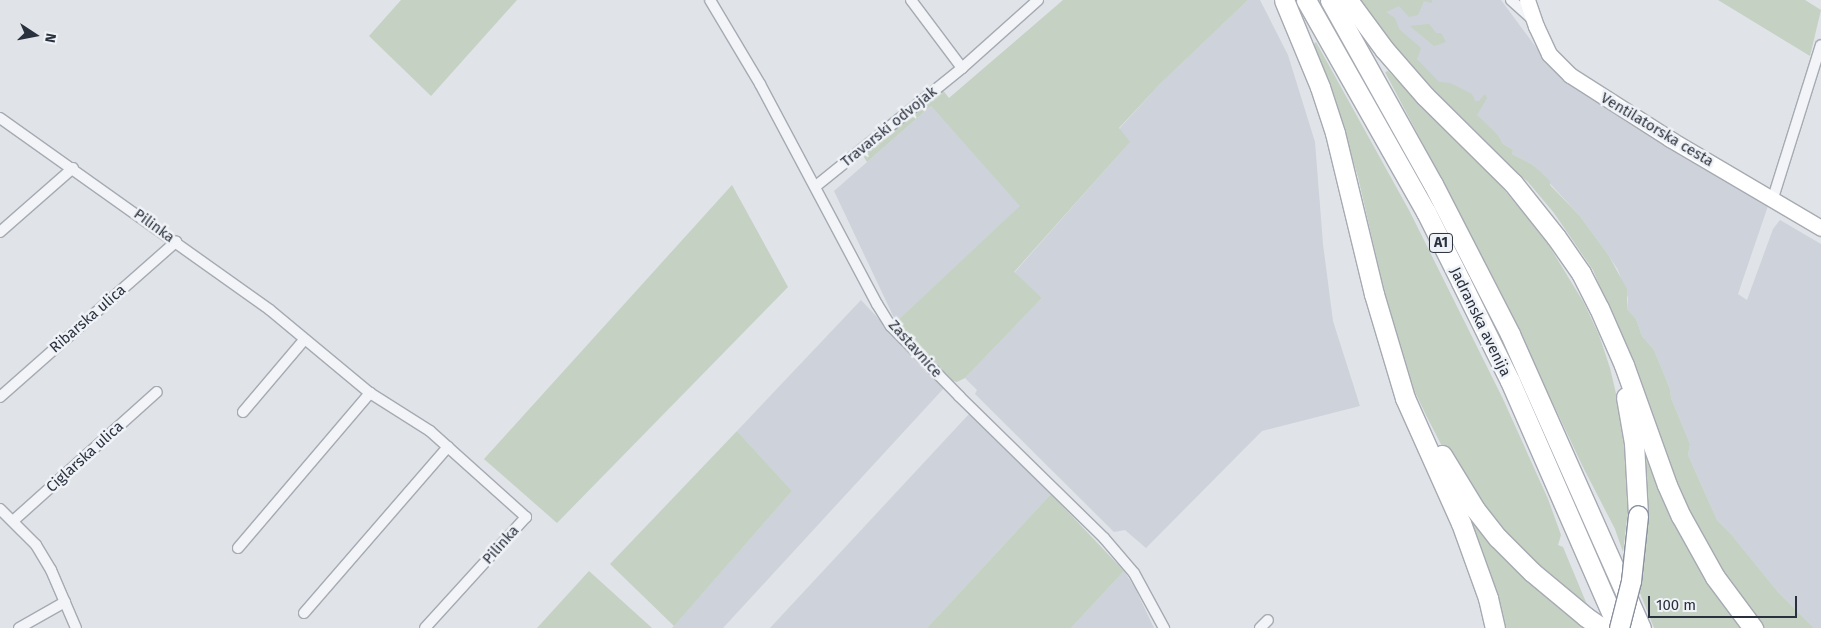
<!DOCTYPE html>
<style>
body{margin:0}
#map{position:relative;width:1821px;height:628px;overflow:hidden;background:#e0e3e8;font-family:"Fira Sans",sans-serif}
div>[style]{position:absolute}
.built>*{inset:0;background:#ced2da}
.green>*{inset:0;background:#c5d1c2}
.roads{filter:drop-shadow(1px 0 #a6aab2) drop-shadow(-1px 0 #a6aab2) drop-shadow(0 1px #a6aab2) drop-shadow(0 -1px #a6aab2)}
.minor>*{height:10px;margin:-5px;padding:0 5px;transform-origin:5px;border-radius:5px;background:#f2f4f7}
.secondary>*{height:15px;margin:-7.5px;padding:0 7.5px;transform-origin:7.5px;border-radius:7.5px;background:#fff}
.motorway>*{height:19px;margin:-9.5px;padding:0 9.5px;transform-origin:9.5px;border-radius:9.5px;background:#fff}
.bridges{filter:drop-shadow(1px 0 #88909e) drop-shadow(-1px 0 #88909e) drop-shadow(0 1px #88909e) drop-shadow(0 -1px #88909e)}
.motorway-bridge>*{height:19px;margin:-9.5px;padding:0 9.5px;transform-origin:9.5px;border-radius:9.5px;background:#fff}
span{translate:-50% -50%;white-space:nowrap;text-align:center;line-height:1.15;-webkit-text-stroke:5px #eff2f6;paint-order:stroke}
.shield-label span{padding:1px 4px;background:#eff2f6;border:1px solid;border-radius:4px;-webkit-text-stroke-width:0}
.shield-label{font-size:14px;color:#2a313e;font-weight:700}
.street-label{font-size:15px;color:#2a313e}
.north{position:absolute;left:10px;top:10px;width:50px;height:50px;-webkit-text-stroke:4px #eff2f6;paint-order:stroke;rotate:101deg;font-size:14px;font-weight:700;line-height:20px;text-align:center;color:#2a313e}
.north::after{content:'';display:block;margin:auto;width:18px;height:22px;background:#2a313e;clip-path:polygon(50% 0,100% 100%,50% 72%,0 100%)}
.scale{position:absolute;left:1648px;top:596px;width:149px;height:22px;box-sizing:border-box;border:2px solid #2a313e;border-top:0;padding-left:6px;font-size:15px;line-height:18px;white-space:nowrap;color:#2a313e;-webkit-text-stroke:4px #eff2f6;paint-order:stroke}
</style>
<div id="map">
<div class="built">
<div style="clip-path:polygon(1248px 0,1260px 0,1288px 55px,1315px 142px,1323px 244px,1333px 321px,1360px 406px,1262px 431px,1146px 548px,1125px 530px,1114px 532px,975px 394px,977px 390px,965px 378px,1042px 298px,1014px 273px,1129px 143px,1119px 129px,1160px 84px)"></div>
<div style="clip-path:polygon(1370px 0,1501px 0,1553px 70px,1573px 84px,1769px 203px,1738px 294px,1747px 300px,1773px 229px,1780px 220px,1821px 244px,1821px 628px,1814px 628px,1778px 592px,1730px 533px,1717px 520px,1688px 455px,1690px 444px,1671px 398px,1670px 389px,1654px 350px,1642px 336px,1636px 319px,1627px 309px,1628px 298px,1618px 270px,1609px 256px,1579px 215px,1533px 165px,1512px 154px,1513px 150px,1503px 144px,1498px 135px,1429px 74px)"></div>
<div style="clip-path:polygon(931px 106px,1021px 206px,896px 322px,834px 191px)"></div>
<div style="clip-path:polygon(861px 300px,944px 388px,723px 628px,672px 628px,792px 491px,737px 431px)"></div>
<div style="clip-path:polygon(969px 414px,1051px 494px,927px 628px,770px 628px)"></div>
<div style="clip-path:polygon(1124px 571px,1135px 588px,1154px 628px,1071px 628px)"></div>
</div>
<div class="green">
<div style="clip-path:polygon(401px 0,517px 0,431px 96px,369px 36px)"></div>
<div style="clip-path:polygon(1063px 0,1248px 0,1160px 84px,1119px 128px,1130px 142px,1014px 272px,1042px 298px,965px 378px,957px 382px,953px 381px,896px 322px,1020px 206px,931px 106px,867px 162px,862px 154px,942px 89px,949px 98px)"></div>
<div style="clip-path:polygon(1315px 0,1321px 0,1404px 148px,1478px 291px,1562px 471px,1558px 474px)"></div>
<div style="clip-path:polygon(1355px 0,1432px 0,1432px 3px,1424px 1px,1418px 15px,1409px 17px,1399px 6px,1386px 12px,1395px 18px,1399px 29px,1421px 48px,1417px 59px,1439px 82px,1450px 83px,1472px 94px,1475px 101px,1479px 101px,1485px 94px,1487px 98px,1477px 115px,1498px 135px,1503px 144px,1513px 150px,1512px 154px,1533px 165px,1550px 181px,1550px 185px,1579px 215px,1609px 256px,1627px 289px,1627px 309px,1636px 319px,1642px 336px,1654px 350px,1670px 389px,1671px 398px,1690px 444px,1688px 455px,1717px 520px,1730px 533px,1778px 592px,1814px 628px,1762px 628px,1708px 550px,1669px 472px,1628px 352px,1593px 270px,1554px 213px,1528px 182px,1439px 102px)"></div>
<div style="clip-path:polygon(1718px 0,1805px 0,1821px 10px,1810px 56px)"></div>
<div style="clip-path:polygon(1429px 24px,1436px 33px,1441px 33px,1446px 42px,1434px 46px,1410px 26px)"></div>
<div style="clip-path:polygon(1316px 42px,1410px 212px,1503px 399px,1548px 499px,1561px 535px,1558px 545px,1563px 547px,1588px 607px,1534px 561px,1492px 520px,1445px 452px,1428px 419px,1414px 390px,1392px 326px,1358px 177px,1331px 89px,1314px 44px)"></div>
<div style="clip-path:polygon(1388px 71px,1500px 185px,1526px 216px,1548px 244px,1584px 303px,1599px 335px,1610px 368px,1626px 436px,1630px 504px,1628px 510px,1623px 552px,1615px 529px,1583px 467px,1494px 279px,1385px 72px)"></div>
<div style="clip-path:polygon(732px 185px,788px 287px,557px 523px,484px 459px)"></div>
<div style="clip-path:polygon(737px 431px,792px 491px,674px 626px,610px 564px)"></div>
<div style="clip-path:polygon(1640px 439px,1744px 628px,1654px 628px,1638px 588px,1647px 511px)"></div>
<div style="clip-path:polygon(1455px 493px,1522px 575px,1587px 628px,1501px 628px)"></div>
<div style="clip-path:polygon(1051px 494px,1124px 571px,1071px 628px,927px 628px)"></div>
<div style="clip-path:polygon(589px 571px,652px 628px,537px 628px)"></div>
</div>
<div class="roads">
<div class="minor">
<div style="left:710px;top:0;width:98px;rotate:59.2deg"></div>
<div style="left:760px;top:84px;width:249px;rotate:62deg"></div>
<div style="left:877px;top:304px;width:26px;rotate:58deg"></div>
<div style="left:891px;top:326px;width:98px;rotate:45.8deg"></div>
<div style="left:959px;top:396px;width:203px;rotate:44.4deg"></div>
<div style="left:1104px;top:538px;width:46px;rotate:49.4deg"></div>
<div style="left:1134px;top:573px;width:63px;rotate:61.4deg"></div>
<div style="left:911px;top:0;width:85px;rotate:53.1deg"></div>
<div style="left:1511px;top:0;width:27px;rotate:42deg"></div>
<div style="left:0;top:118px;width:331px;rotate:35.4deg"></div>
<div style="left:270px;top:310px;width:130px;rotate:39.7deg"></div>
<div style="left:370px;top:393px;width:71px;rotate:32.3deg"></div>
<div style="left:430px;top:431px;width:129px;rotate:41.9deg"></div>
<div style="left:526px;top:517px;width:150px;rotate:132.3deg"></div>
<div style="left:816px;top:186px;width:188px;rotate:-38.9deg"></div>
<div style="left:962px;top:68px;width:102px;rotate:-41.8deg"></div>
<div style="left:1773px;top:198px;width:160px;rotate:-72.6deg"></div>
<div style="left:0;top:232px;width:97px;rotate:-41.2deg"></div>
<div style="left:0;top:397px;width:235px;rotate:-41.4deg"></div>
<div style="left:243px;top:412px;width:94px;rotate:-49.7deg"></div>
<div style="left:0;top:509px;width:51px;rotate:45deg"></div>
<div style="left:36px;top:545px;width:29px;rotate:59deg"></div>
<div style="left:51px;top:570px;width:63px;rotate:66.7deg"></div>
<div style="left:13px;top:521px;width:193px;rotate:-41.9deg"></div>
<div style="left:238px;top:548px;width:204px;rotate:-49.6deg"></div>
<div style="left:304px;top:613px;width:220px;rotate:-49.1deg"></div>
<div style="left:19px;top:628px;width:53px;rotate:-29.5deg"></div>
<div style="left:1260px;top:628px;width:11px;rotate:-45deg"></div>
</div>
<div class="secondary">
<div style="left:1527px;top:0;width:28px;rotate:71deg"></div>
<div style="left:1536px;top:26px;width:31px;rotate:65deg"></div>
<div style="left:1549px;top:54px;width:30px;rotate:45deg"></div>
<div style="left:1570px;top:75px;width:119px;rotate:32.6deg"></div>
<div style="left:1670px;top:139px;width:175px;rotate:30.5deg"></div>
</div>
<div class="motorway">
<div style="left:1284px;top:0;width:94px;rotate:67.5deg"></div>
<div style="left:1320px;top:87px;width:48px;rotate:71.9deg"></div>
<div style="left:1335px;top:133px;width:166px;rotate:76.4deg"></div>
<div style="left:1374px;top:294px;width:109px;rotate:73.4deg"></div>
<div style="left:1405px;top:398px;width:137px;rotate:65.9deg"></div>
<div style="left:1461px;top:523px;width:80px;rotate:70.2deg"></div>
<div style="left:1488px;top:598px;width:31px;rotate:77deg"></div>
<div style="left:1306px;top:0;width:244px;rotate:60.5deg"></div>
<div style="left:1426px;top:212px;width:78px;rotate:63.4deg"></div>
<div style="left:1461px;top:282px;width:110px;rotate:63.7deg"></div>
<div style="left:1510px;top:381px;width:270px;rotate:66.4deg"></div>
<div style="left:1330px;top:0;width:211px;rotate:60.8deg"></div>
<div style="left:1433px;top:184px;width:169px;rotate:62.8deg"></div>
<div style="left:1510px;top:334px;width:322px;rotate:66deg"></div>
<div style="left:1348px;top:0;width:61px;rotate:53.7deg"></div>
<div style="left:1384px;top:49px;width:62px;rotate:48.9deg"></div>
<div style="left:1425px;top:96px;width:124px;rotate:44.7deg"></div>
<div style="left:1513px;top:183px;width:69px;rotate:51.5deg"></div>
<div style="left:1556px;top:237px;width:44px;rotate:55.2deg"></div>
<div style="left:1581px;top:273px;width:39px;rotate:63deg"></div>
<div style="left:1599px;top:308px;width:62px;rotate:66.3deg"></div>
<div style="left:1624px;top:365px;width:127px;rotate:70.3deg"></div>
<div style="left:1667px;top:485px;width:34px;rotate:66deg"></div>
<div style="left:1681px;top:516px;width:70px;rotate:60.9deg"></div>
<div style="left:1715px;top:577px;width:64px;rotate:53.3deg"></div>
<div style="left:1626px;top:397px;width:47px;rotate:80.1deg"></div>
<div style="left:1634px;top:443px;width:72px;rotate:86.8deg"></div>
<div style="left:1442px;top:455px;width:63px;rotate:58.6deg"></div>
<div style="left:1475px;top:509px;width:37px;rotate:52deg"></div>
<div style="left:1498px;top:538px;width:48px;rotate:45deg"></div>
<div style="left:1532px;top:572px;width:70px;rotate:39.8deg"></div>
<div style="left:1586px;top:617px;width:19px;rotate:35deg"></div>
</div>
</div>
<div class="bridges">
<div class="motorway-bridge">
<div style="left:1619px;top:628px;width:49px;rotate:-75.7deg"></div>
<div style="left:1631px;top:581px;width:66px;rotate:-83.9deg"></div>
</div>
</div>
<div class="shield-label">
<span style="left:1441px;top:243px">A1</span>
</div>
<div class="street-label">
<span style="left:889px;top:127px;rotate:-39deg">Travarski odvojak</span>
<span style="left:1657px;top:130px;rotate:31deg">Ventilatorska cesta</span>
<span style="left:154px;top:226px;rotate:36deg">Pilinka</span>
<span style="left:88px;top:319px;rotate:-41deg">Ribarska ulica</span>
<span style="left:1480px;top:322px;rotate:64deg">Jadranska avenija</span>
<span style="left:915px;top:349px;rotate:48deg">Zastavnice</span>
<span style="left:85px;top:457px;rotate:-42deg">Ciglarska ulica</span>
<span style="left:501px;top:545px;rotate:-48deg">Pilinka</span>
</div>
<div class="north">N</div>
<div class="scale">100 m</div>
</div>
